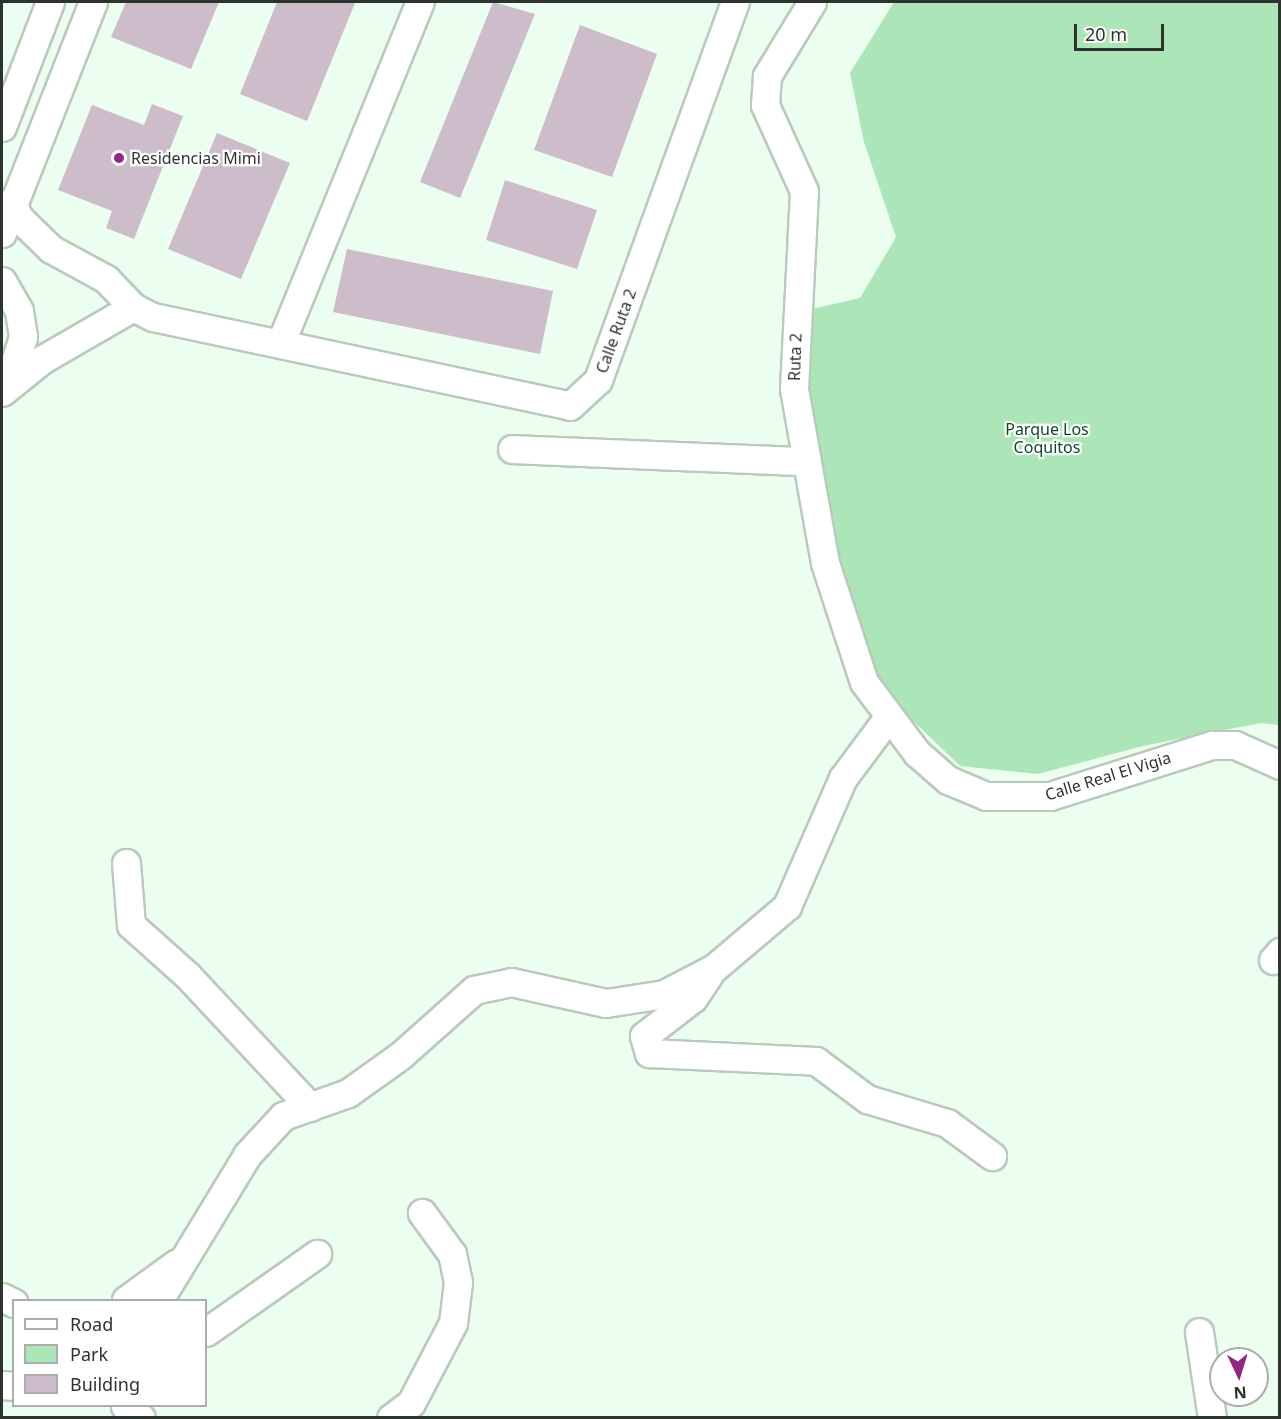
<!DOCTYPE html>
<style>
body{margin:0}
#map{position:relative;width:1281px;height:1419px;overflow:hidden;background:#ecfeef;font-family:"Noto Sans",sans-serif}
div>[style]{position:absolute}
.green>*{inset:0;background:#ace6b8}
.building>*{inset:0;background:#cdbcca}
.roads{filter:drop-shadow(2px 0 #b9cabc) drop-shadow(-2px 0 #b9cabc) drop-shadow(0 2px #b9cabc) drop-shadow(0 -2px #b9cabc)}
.minor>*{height:27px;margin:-13.5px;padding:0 13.5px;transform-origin:13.5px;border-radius:13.5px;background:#fff}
.dots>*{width:16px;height:16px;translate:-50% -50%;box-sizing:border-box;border:3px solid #fff;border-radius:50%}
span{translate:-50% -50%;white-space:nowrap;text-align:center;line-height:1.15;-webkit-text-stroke:4.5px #fff;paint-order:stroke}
.poi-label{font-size:16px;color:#2d342e}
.left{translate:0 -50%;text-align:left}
.street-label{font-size:16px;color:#2d342e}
.park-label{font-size:16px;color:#0b4b23}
.frame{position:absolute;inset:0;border:3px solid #2d342e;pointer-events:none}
.legend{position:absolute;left:12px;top:1299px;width:195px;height:108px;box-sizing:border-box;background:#fff;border:2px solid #abaeab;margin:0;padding:8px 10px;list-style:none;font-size:18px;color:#2d342e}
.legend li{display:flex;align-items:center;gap:12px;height:30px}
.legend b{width:30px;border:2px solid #abaeab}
.north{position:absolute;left:1209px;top:1347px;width:60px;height:60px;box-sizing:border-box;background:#fff;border:2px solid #abaeab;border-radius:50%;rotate:176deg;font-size:16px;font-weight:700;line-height:24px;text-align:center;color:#2d342e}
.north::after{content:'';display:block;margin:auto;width:21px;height:27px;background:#922587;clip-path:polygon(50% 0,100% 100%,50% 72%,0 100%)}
.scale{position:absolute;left:1074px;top:24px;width:90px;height:27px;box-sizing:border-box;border:3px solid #2d342e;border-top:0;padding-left:8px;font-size:18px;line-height:21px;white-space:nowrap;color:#2d342e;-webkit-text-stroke:4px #fff;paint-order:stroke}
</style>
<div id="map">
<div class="green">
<div style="clip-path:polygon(894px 2px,1279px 2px,1279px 725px,1261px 723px,1143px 746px,1038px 774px,960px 766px,876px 685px,840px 576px,803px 423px,799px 312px,860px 298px,896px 237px,864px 142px,850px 73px)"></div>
</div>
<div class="building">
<div style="clip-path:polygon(126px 2px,219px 2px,191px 69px,111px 37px)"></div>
<div style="clip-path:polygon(277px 2px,355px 3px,307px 121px,240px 94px)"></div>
<div style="clip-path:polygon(493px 2px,535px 14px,460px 198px,420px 182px)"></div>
<div style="clip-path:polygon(580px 25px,657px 54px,612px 177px,534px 150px)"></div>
<div style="clip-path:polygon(152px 104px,183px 116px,134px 239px,106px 228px,112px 211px,58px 190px,92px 105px,144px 125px)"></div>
<div style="clip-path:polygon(217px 133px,290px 163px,241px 279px,168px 249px)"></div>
<div style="clip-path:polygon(505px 180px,597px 210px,577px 269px,486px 240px)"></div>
<div style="clip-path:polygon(347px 249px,553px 291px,540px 354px,333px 312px)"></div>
</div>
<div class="roads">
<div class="minor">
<div style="left:812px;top:2px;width:87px;rotate:121.3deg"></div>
<div style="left:767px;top:76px;width:29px;rotate:94deg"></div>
<div style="left:765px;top:105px;width:94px;rotate:65.6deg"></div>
<div style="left:804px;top:191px;width:198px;rotate:92.9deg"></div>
<div style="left:794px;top:389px;width:177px;rotate:79.9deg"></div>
<div style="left:825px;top:563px;width:125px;rotate:71.9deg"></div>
<div style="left:864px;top:682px;width:89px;rotate:53.3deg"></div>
<div style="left:917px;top:753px;width:41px;rotate:41.1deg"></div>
<div style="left:948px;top:780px;width:41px;rotate:22.8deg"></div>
<div style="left:986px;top:796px;width:64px"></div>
<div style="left:1050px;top:796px;width:170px;rotate:-17.5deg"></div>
<div style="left:1212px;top:745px;width:23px"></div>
<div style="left:1235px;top:745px;width:49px;rotate:24deg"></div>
<div style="left:2px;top:127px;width:134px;rotate:-69deg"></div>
<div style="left:12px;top:201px;width:17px;rotate:69deg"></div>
<div style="left:18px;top:217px;width:46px;rotate:44.1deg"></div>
<div style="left:51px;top:249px;width:63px;rotate:28.6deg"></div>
<div style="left:106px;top:279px;width:39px;rotate:46deg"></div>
<div style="left:133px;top:307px;width:22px;rotate:27deg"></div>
<div style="left:153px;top:317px;width:426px;rotate:12deg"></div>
<div style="left:570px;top:406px;width:38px;rotate:-43deg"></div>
<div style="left:598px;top:380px;width:402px;rotate:-70.1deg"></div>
<div style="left:2px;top:233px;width:248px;rotate:-68.5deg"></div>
<div style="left:2px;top:281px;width:34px;rotate:60deg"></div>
<div style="left:19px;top:311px;width:26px;rotate:81deg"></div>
<div style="left:23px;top:337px;width:52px;rotate:108.1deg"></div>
<div style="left:281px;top:342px;width:367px;rotate:-67.8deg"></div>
<div style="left:2px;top:392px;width:53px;rotate:-38.8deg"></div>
<div style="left:43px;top:359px;width:104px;rotate:-30deg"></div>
<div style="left:512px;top:449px;width:291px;rotate:2.4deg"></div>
<div style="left:126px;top:863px;width:62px;rotate:85.4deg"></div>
<div style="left:131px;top:925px;width:76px;rotate:41.8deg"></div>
<div style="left:188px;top:976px;width:179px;rotate:47deg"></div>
<div style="left:1273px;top:960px;width:11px;rotate:-49deg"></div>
<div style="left:708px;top:976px;width:27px;rotate:124deg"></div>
<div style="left:693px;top:998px;width:62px;rotate:142.2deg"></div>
<div style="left:644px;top:1036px;width:18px;rotate:74deg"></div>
<div style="left:649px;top:1053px;width:167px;rotate:2.7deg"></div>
<div style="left:816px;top:1061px;width:64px;rotate:36.7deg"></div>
<div style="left:867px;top:1099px;width:84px;rotate:16.7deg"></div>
<div style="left:947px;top:1123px;width:56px;rotate:36.3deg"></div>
<div style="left:2px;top:1297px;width:13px;rotate:27deg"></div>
<div style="left:126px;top:1300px;width:63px;rotate:-36deg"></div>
<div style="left:159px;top:1300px;width:170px;rotate:-58.7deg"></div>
<div style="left:247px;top:1155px;width:53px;rotate:-47.3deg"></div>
<div style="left:283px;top:1116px;width:69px;rotate:-19.5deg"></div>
<div style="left:348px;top:1093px;width:65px;rotate:-35.6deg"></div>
<div style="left:401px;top:1055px;width:98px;rotate:-41.7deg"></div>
<div style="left:474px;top:990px;width:38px;rotate:-12deg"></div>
<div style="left:511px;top:982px;width:97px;rotate:12.5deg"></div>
<div style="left:606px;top:1003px;width:59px;rotate:-8.8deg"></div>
<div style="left:664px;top:994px;width:56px;rotate:-27.5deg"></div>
<div style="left:714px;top:968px;width:96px;rotate:-40.3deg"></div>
<div style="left:787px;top:906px;width:140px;rotate:-66.4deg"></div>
<div style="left:843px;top:778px;width:74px;rotate:-53.3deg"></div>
<div style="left:206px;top:1332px;width:136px;rotate:-35.1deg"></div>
<div style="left:1199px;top:1332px;width:87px;rotate:81.4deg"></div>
<div style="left:2px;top:1385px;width:12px;rotate:5deg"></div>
<div style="left:125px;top:1406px;width:20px;rotate:37deg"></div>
<div style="left:391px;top:1418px;width:25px;rotate:-37deg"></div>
<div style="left:411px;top:1403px;width:90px;rotate:-62.3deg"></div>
<div style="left:453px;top:1323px;width:41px;rotate:-83deg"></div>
<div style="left:458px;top:1282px;width:29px;rotate:-102deg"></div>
<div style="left:452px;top:1254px;width:51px;rotate:-126.2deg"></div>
</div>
</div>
<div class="dots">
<div style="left:119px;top:158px;background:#922587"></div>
</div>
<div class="poi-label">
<span class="left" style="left:131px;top:158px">Residencias Mimi</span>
</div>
<div class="street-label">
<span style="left:616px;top:331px;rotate:-70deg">Calle Ruta 2</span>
<span style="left:795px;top:357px;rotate:-88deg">Ruta 2</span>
<span style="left:1108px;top:776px;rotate:-17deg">Calle Real El Vigia</span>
</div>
<div class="park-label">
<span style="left:1047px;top:438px">Parque Los<br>Coquitos</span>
</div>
<div class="frame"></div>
<ul class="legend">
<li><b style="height:8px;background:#fff"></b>Road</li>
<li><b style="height:16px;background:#ace6b8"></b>Park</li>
<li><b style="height:16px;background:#cdbcca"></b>Building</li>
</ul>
<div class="north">N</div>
<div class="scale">20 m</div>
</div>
